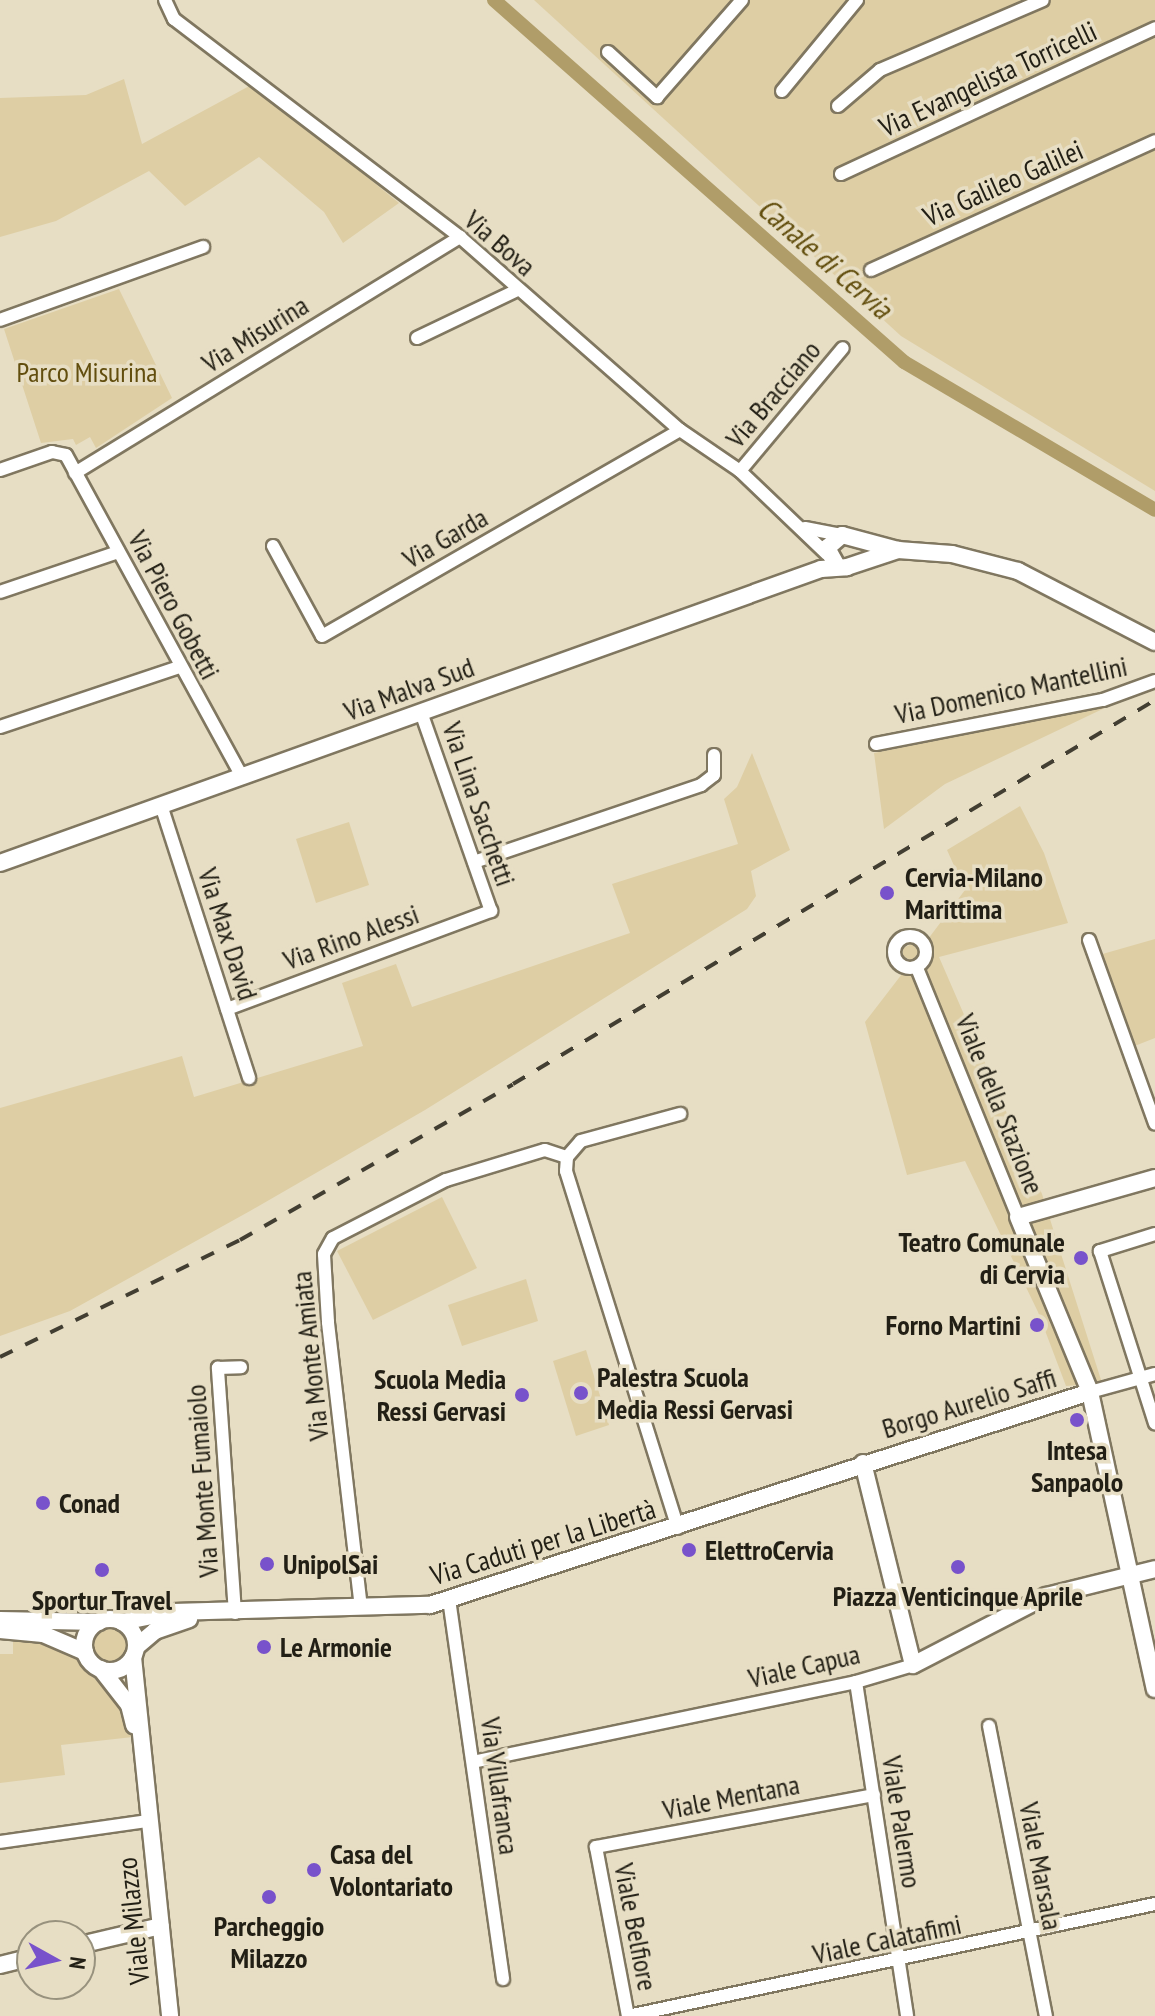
<!DOCTYPE html>
<meta charset="utf-8">
<style>
body{margin:0}
#map{position:relative;width:1155px;height:2016px;overflow:hidden;background:#e7dec4;font-family:"PT Sans Narrow",sans-serif}
div>[style]{position:absolute}
.green>*{inset:0;background:#decea4}
.round{border-radius:50%}
.canal>*{height:14px;margin:-7px;padding:0 7px;transform-origin:7px;border-radius:7px;background:#b09d69}
.roads{filter:drop-shadow(2px 0 #807760) drop-shadow(-2px 0 #807760) drop-shadow(0 2px #807760) drop-shadow(0 -2px #807760)}
.street>*{height:12px;margin:-6px;padding:0 6px;transform-origin:6px;border-radius:6px;background:#fff}
.street>.ring{margin:-6px;padding:0;box-sizing:content-box;background:none;border:12px solid #fff;border-radius:50%}
.secondary>*{height:16px;margin:-8px;padding:0 8px;transform-origin:8px;border-radius:8px;background:#fff}
.secondary>.ring{margin:-8px;padding:0;box-sizing:content-box;background:none;border:16px solid #fff;border-radius:50%}
.rail>*{height:4px;margin-top:-2px;transform-origin:0;background:repeating-linear-gradient(90deg,#423e32 0 14px,transparent 0 28px)}
.dots>*{width:22px;height:22px;translate:-50% -50%;box-sizing:border-box;border:4px solid #e7dec4;border-radius:50%}
span{translate:-50% -50%;white-space:nowrap;text-align:center;line-height:1.15;-webkit-text-stroke:7px #e7dec4;paint-order:stroke}
.street-label{font-size:28px;color:#221f15}
.park-label{font-size:28px;color:#624e0e}
.poi-label{font-size:28px;color:#221f15;font-weight:700}
.left{translate:0 -50%;text-align:left}
.right{translate:-100% -50%;text-align:right}
.water-label{font-size:30px;color:#614d0c;font-style:italic}
.north{position:absolute;left:16px;top:1920px;width:80px;height:80px;box-sizing:border-box;background:#e7dec4;border:2px solid #98927e;border-radius:50%;rotate:98deg;font-size:22px;font-weight:700;line-height:32px;text-align:center;color:#221f15}
.north::after{content:'';display:block;margin:auto;width:28px;height:36px;background:#7852cb;clip-path:polygon(50% 0,100% 100%,50% 72%,0 100%)}
</style>
<div id="map">
<div class="green">
<div style="clip-path:polygon(534px 0,1155px 0,1155px 491px,901px 336px)"></div>
<div style="clip-path:polygon(124px 79px,142px 144px,253px 84px,399px 203px,343px 243px,324px 212px,259px 157px,185px 206px,149px 171px,56px 221px,0 237px,0 98px,86px 95px)"></div>
<div style="clip-path:polygon(119px 289px,172px 398px,96px 448px,90px 437px,76px 445px,73px 439px,41px 443px,4px 329px)"></div>
<div style="clip-path:polygon(1111px 705px,945px 784px,884px 829px,874px 753px)"></div>
<div style="clip-path:polygon(752px 753px,790px 850px,751px 871px,756px 896px,747px 909px,425px 1110px,250px 1211px,70px 1311px,0 1336px,0 1108px,182px 1056px,194px 1097px,363px 1046px,342px 983px,396px 964px,412px 1007px,630px 933px,612px 884px,738px 844px,724px 799px,737px 787px)"></div>
<div style="clip-path:polygon(1020px 806px,1044px 853px,1068px 923px,939px 957px,1042px 1194px,1102px 1383px,1066px 1386px,1038px 1312px,965px 1161px,907px 1175px,865px 1022px,912px 961px,903px 956px,903px 948px,912px 944px,919px 951px,965px 890px,947px 850px)"></div>
<div style="clip-path:polygon(349px 822px,369px 885px,316px 903px,296px 839px)"></div>
<div style="clip-path:polygon(1155px 939px,1155px 1038px,1132px 1047px,1099px 955px)"></div>
<div style="clip-path:polygon(442px 1197px,477px 1268px,373px 1320px,337px 1251px)"></div>
<div style="clip-path:polygon(526px 1279px,538px 1321px,462px 1346px,448px 1305px)"></div>
<div style="clip-path:polygon(586px 1350px,609px 1425px,576px 1436px,553px 1361px)"></div>
<div class="round" style="left:92px;top:1627px;width:36px;height:36px"></div>
<div style="clip-path:polygon(13px 1637px,64px 1648px,77px 1659px,127px 1714px,133px 1737px,61px 1745px,65px 1775px,0 1783px,0 1654px,13px 1654px)"></div>
</div>
<div class="canal">
<div style="left:494px;top:0;width:547px;rotate:41.44deg"></div>
<div style="left:904px;top:362px;width:291px;rotate:30.5deg"></div>
</div>
<div class="roads">
<div class="street">
<div style="left:165px;top:0;width:21px;rotate:65deg"></div>
<div style="left:174px;top:19px;width:360px;rotate:37.3deg"></div>
<div style="left:460px;top:237px;width:293px;rotate:41.3deg"></div>
<div style="left:680px;top:430px;width:73px;rotate:34.3deg"></div>
<div style="left:740px;top:471px;width:120px;rotate:43.7deg"></div>
<div style="left:608px;top:52px;width:67px;rotate:42.6deg"></div>
<div style="left:657px;top:97px;width:129px;rotate:-48.8deg"></div>
<div style="left:782px;top:91px;width:118px;rotate:-50.5deg"></div>
<div style="left:838px;top:106px;width:55px;rotate:-40.6deg"></div>
<div style="left:880px;top:70px;width:177px;rotate:-23.2deg"></div>
<div style="left:841px;top:174px;width:346px;rotate:-24.9deg"></div>
<div style="left:871px;top:270px;width:312px;rotate:-24.4deg"></div>
<div style="left:0;top:320px;width:216px;rotate:-19.8deg"></div>
<div style="left:417px;top:338px;width:111px;rotate:-25.6deg"></div>
<div style="left:0;top:470px;width:55px;rotate:-19.1deg"></div>
<div style="left:52px;top:452px;width:14px;rotate:12deg"></div>
<div style="left:66px;top:455px;width:366px;rotate:61.3deg"></div>
<div style="left:740px;top:471px;width:160px;rotate:-50.1deg"></div>
<div style="left:75px;top:473px;width:452px;rotate:-31.5deg"></div>
<div style="left:805px;top:528px;width:38px;rotate:11deg"></div>
<div style="left:273px;top:546px;width:102px;rotate:61.4deg"></div>
<div style="left:322px;top:636px;width:413px;rotate:-29.9deg"></div>
<div style="left:0;top:592px;width:125px;rotate:-18.7deg"></div>
<div style="left:0;top:727px;width:189px;rotate:-18.5deg"></div>
<div style="left:876px;top:744px;width:231px;rotate:-11deg"></div>
<div style="left:1103px;top:700px;width:55px;rotate:-20.1deg"></div>
<div style="left:161px;top:805px;width:287px;rotate:72.1deg"></div>
<div style="left:474px;top:862px;width:240px;rotate:-18.7deg"></div>
<div style="left:701px;top:785px;width:16px;rotate:-38deg"></div>
<div style="left:714px;top:775px;width:20px;rotate:-90deg"></div>
<div class="ring" style="left:894px;top:936px;width:20px;height:20px"></div>
<div style="left:1089px;top:940px;width:195px;rotate:70.2deg"></div>
<div style="left:917px;top:968px;width:269px;rotate:67.9deg"></div>
<div style="left:227px;top:1009px;width:282px;rotate:-20.4deg"></div>
<div style="left:491px;top:911px;width:211px;rotate:-109.4deg"></div>
<div style="left:567px;top:1157px;width:14px;rotate:94deg"></div>
<div style="left:566px;top:1171px;width:374px;rotate:72.6deg"></div>
<div style="left:1155px;top:1234px;width:58px;rotate:162.8deg"></div>
<div style="left:1100px;top:1251px;width:181px;rotate:72.3deg"></div>
<div style="left:1090px;top:1392px;width:67px;rotate:-15.5deg"></div>
<div style="left:449px;top:1599px;width:384px;rotate:81.9deg"></div>
<div style="left:361px;top:1608px;width:288px;rotate:-96.6deg"></div>
<div style="left:328px;top:1322px;width:68px;rotate:-93.4deg"></div>
<div style="left:324px;top:1254px;width:18px;rotate:-61deg"></div>
<div style="left:333px;top:1238px;width:127px;rotate:-27.2deg"></div>
<div style="left:446px;top:1180px;width:103px;rotate:-16.9deg"></div>
<div style="left:545px;top:1150px;width:23px;rotate:18deg"></div>
<div style="left:567px;top:1157px;width:21px;rotate:-49deg"></div>
<div style="left:581px;top:1141px;width:103px;rotate:-15.3deg"></div>
<div style="left:235px;top:1613px;width:246px;rotate:-94deg"></div>
<div style="left:218px;top:1368px;width:23px;rotate:-2deg"></div>
<div style="left:856px;top:1682px;width:338px;rotate:81.3deg"></div>
<div style="left:989px;top:1726px;width:296px;rotate:78.9deg"></div>
<div style="left:473px;top:1762px;width:391px;rotate:-11.8deg"></div>
<div style="left:856px;top:1682px;width:59px;rotate:-16.6deg"></div>
<div style="left:874px;top:1795px;width:283px;rotate:169.4deg"></div>
<div style="left:596px;top:1847px;width:172px;rotate:79.3deg"></div>
<div style="left:628px;top:2016px;width:539px;rotate:-12deg"></div>
<div style="left:0;top:1842px;width:149px;rotate:-8.1deg"></div>
</div>
<div class="secondary">
<div style="left:837px;top:566px;width:21px;rotate:-119deg"></div>
<div style="left:827px;top:548px;width:20px;rotate:-41deg"></div>
<div style="left:842px;top:535px;width:58px;rotate:15deg"></div>
<div style="left:898px;top:550px;width:54px;rotate:4.2deg"></div>
<div style="left:952px;top:554px;width:68px;rotate:14.4deg"></div>
<div style="left:1018px;top:571px;width:154px;rotate:27.4deg"></div>
<div style="left:0;top:863px;width:872px;rotate:-19.7deg"></div>
<div style="left:821px;top:569px;width:26px;rotate:-4deg"></div>
<div style="left:847px;top:567px;width:54px;rotate:-18.4deg"></div>
<div style="left:1155px;top:1178px;width:142px;rotate:164.1deg"></div>
<div style="left:1018px;top:1217px;width:189px;rotate:67.6deg"></div>
<div style="left:1090px;top:1392px;width:304px;rotate:77.7deg"></div>
<div style="left:863px;top:1463px;width:208px;rotate:76.1deg"></div>
<div style="left:913px;top:1665px;width:150px;rotate:-27.4deg"></div>
<div style="left:1046px;top:1596px;width:112px;rotate:-13.9deg"></div>
<div class="ring" style="left:84px;top:1619px;width:36px;height:36px"></div>
<div style="left:0;top:1620px;width:99px;rotate:1.2deg"></div>
<div style="left:122px;top:1622px;width:51px;rotate:-11.3deg"></div>
<div style="left:172px;top:1612px;width:258px;rotate:-1.6deg"></div>
<div style="left:430px;top:1605px;width:694px;rotate:-17.89deg"></div>
<div style="left:0;top:1630px;width:43px;rotate:5.3deg"></div>
<div style="left:43px;top:1634px;width:46px;rotate:23.2deg"></div>
<div style="left:136px;top:1647px;width:25px;rotate:-40deg"></div>
<div style="left:155px;top:1631px;width:36px;rotate:-19deg"></div>
<div style="left:133px;top:1657px;width:361px;rotate:84.1deg"></div>
<div style="left:101px;top:1669px;width:46px;rotate:52.1deg"></div>
<div style="left:129px;top:1705px;width:21px;rotate:76deg"></div>
<div style="left:80px;top:1945px;width:83px;rotate:-13.2deg"></div>
<div style="left:0;top:1965px;width:33px;rotate:-14deg"></div>
</div>
</div>
<div class="rail">
<div style="left:0;top:1357px;width:267px;rotate:-26deg"></div>
<div style="left:240px;top:1240px;width:314px;rotate:-29.7deg"></div>
<div style="left:513px;top:1084px;width:748px;rotate:-30.88deg"></div>
</div>
<div class="dots">
<div style="left:887px;top:893px;background:#7852cb"></div>
<div style="left:1081px;top:1258px;background:#7852cb"></div>
<div style="left:1037px;top:1325px;background:#7852cb"></div>
<div style="left:581px;top:1393px;background:#7852cb"></div>
<div style="left:522px;top:1395px;background:#7852cb"></div>
<div style="left:1077px;top:1420px;background:#7852cb"></div>
<div style="left:43px;top:1503px;background:#7852cb"></div>
<div style="left:689px;top:1550px;background:#7852cb"></div>
<div style="left:267px;top:1564px;background:#7852cb"></div>
<div style="left:958px;top:1567px;background:#7852cb"></div>
<div style="left:102px;top:1570px;background:#7852cb"></div>
<div style="left:264px;top:1647px;background:#7852cb"></div>
<div style="left:314px;top:1870px;background:#7852cb"></div>
<div style="left:269px;top:1897px;background:#7852cb"></div>
</div>
<div class="street-label">
<span style="left:988px;top:79px;rotate:-25deg">Via Evangelista Torricelli</span>
<span style="left:1003px;top:183px;rotate:-24deg">Via Galileo Galilei</span>
<span style="left:500px;top:243px;rotate:41deg">Via Bova</span>
<span style="left:255px;top:334px;rotate:-32deg">Via Misurina</span>
<span style="left:773px;top:394px;rotate:-50deg">Via Bracciano</span>
<span style="left:445px;top:538px;rotate:-30deg">Via Garda</span>
<span style="left:174px;top:605px;rotate:62deg">Via Piero Gobetti</span>
<span style="left:409px;top:689px;rotate:-20deg">Via Malva Sud</span>
<span style="left:1011px;top:690px;rotate:-12deg">Via Domenico Mantellini</span>
<span style="left:479px;top:804px;rotate:71deg">Via Lina Sacchetti</span>
<span style="left:228px;top:934px;rotate:72deg">Via Max David</span>
<span style="left:351px;top:937px;rotate:-20deg">Via Rino Alessi</span>
<span style="left:1000px;top:1104px;rotate:68deg">Viale della Stazione</span>
<span style="left:310px;top:1356px;rotate:-96deg">Via Monte Amiata</span>
<span style="left:969px;top:1403px;rotate:-17deg">Borgo Aurelio Saffi</span>
<span style="left:202px;top:1481px;rotate:-94deg">Via Monte Fumaiolo</span>
<span style="left:543px;top:1542px;rotate:-17deg">Via Caduti per la Libertà</span>
<span style="left:804px;top:1666px;rotate:-13deg">Viale Capua</span>
<span style="left:500px;top:1786px;rotate:82deg">Via Villafranca</span>
<span style="left:731px;top:1797px;rotate:-11deg">Viale Mentana</span>
<span style="left:902px;top:1822px;rotate:81deg">Viale Palermo</span>
<span style="left:1041px;top:1866px;rotate:79deg">Viale Marsala</span>
<span style="left:133px;top:1921px;rotate:-96deg">Viale Milazzo</span>
<span style="left:636px;top:1927px;rotate:79deg">Viale Belfiore</span>
<span style="left:887px;top:1939px;rotate:-12deg">Viale Calatafimi</span>
</div>
<div class="park-label">
<span style="left:87px;top:372px">Parco Misurina</span>
</div>
<div class="poi-label">
<span class="left" style="left:905px;top:893px">Cervia-Milano<br>Marittima</span>
<span class="right" style="left:1065px;top:1258px">Teatro Comunale<br>di Cervia</span>
<span class="right" style="left:1021px;top:1325px">Forno Martini</span>
<span class="left" style="left:597px;top:1393px">Palestra Scuola<br>Media Ressi Gervasi</span>
<span class="right" style="left:506px;top:1395px">Scuola Media<br>Ressi Gervasi</span>
<span style="left:1077px;top:1466px">Intesa<br>Sanpaolo</span>
<span class="left" style="left:59px;top:1503px">Conad</span>
<span class="left" style="left:705px;top:1550px">ElettroCervia</span>
<span class="left" style="left:283px;top:1564px">UnipolSai</span>
<span style="left:958px;top:1596px">Piazza Venticinque Aprile</span>
<span style="left:102px;top:1600px">Sportur Travel</span>
<span class="left" style="left:280px;top:1647px">Le Armonie</span>
<span class="left" style="left:330px;top:1870px">Casa del<br>Volontariato</span>
<span style="left:269px;top:1942px">Parcheggio<br>Milazzo</span>
</div>
<div class="water-label">
<span style="left:825px;top:258px;rotate:41deg">Canale di Cervia</span>
</div>
<div class="north">N</div>
</div>
